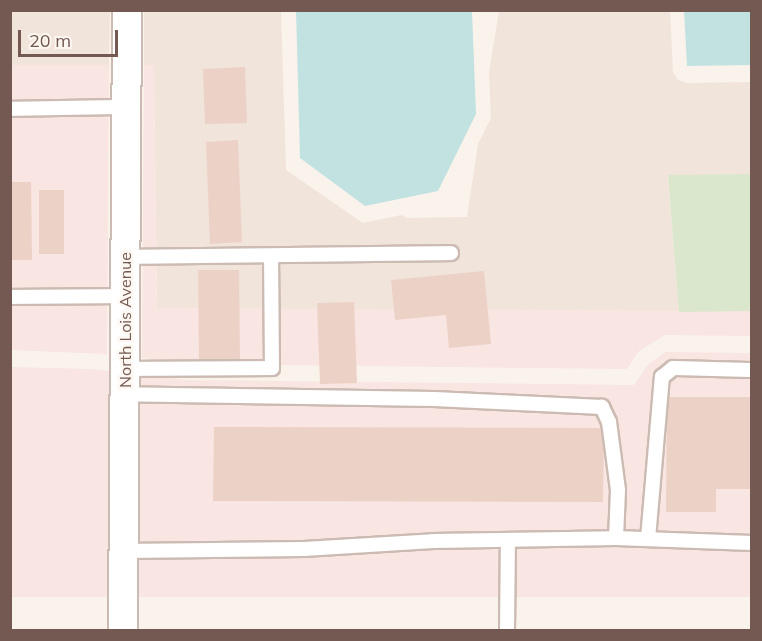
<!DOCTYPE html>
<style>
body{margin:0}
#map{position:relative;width:762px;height:641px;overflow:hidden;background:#faf3ec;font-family:Mulish,sans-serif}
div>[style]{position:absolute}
.residential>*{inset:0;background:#f1e4db}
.commercial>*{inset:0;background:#f9e5e1}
.green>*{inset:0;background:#dae7cc}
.water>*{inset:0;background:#c2e2e2}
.building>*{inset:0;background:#ecd1c7}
.roads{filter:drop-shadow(2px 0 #ccbbb3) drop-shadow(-2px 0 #ccbbb3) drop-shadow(0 2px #ccbbb3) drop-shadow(0 -2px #ccbbb3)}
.service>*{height:14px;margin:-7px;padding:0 7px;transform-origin:7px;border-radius:7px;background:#fff}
.minor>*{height:28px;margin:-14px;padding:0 14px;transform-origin:14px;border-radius:14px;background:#fff}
span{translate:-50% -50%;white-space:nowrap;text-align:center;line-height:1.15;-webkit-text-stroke:5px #fdf7f2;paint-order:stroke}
.street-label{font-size:16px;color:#735951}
.frame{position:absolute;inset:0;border:12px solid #735951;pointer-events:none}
.scale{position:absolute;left:18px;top:30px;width:100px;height:27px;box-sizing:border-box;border:3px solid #735951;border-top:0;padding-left:8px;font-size:18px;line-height:21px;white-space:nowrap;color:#735951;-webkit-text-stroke:4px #fdf7f2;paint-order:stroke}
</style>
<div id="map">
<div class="residential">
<div style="clip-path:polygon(11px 10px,110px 11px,109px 65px,11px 65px)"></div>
<div style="clip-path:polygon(144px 11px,281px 11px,286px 170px,363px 223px,401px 215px,407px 218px,467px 217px,478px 144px,491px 118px,489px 72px,499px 11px,670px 11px,673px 72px,678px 80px,687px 83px,751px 82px,751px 174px,668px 176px,679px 311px,157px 309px,154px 66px,144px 65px)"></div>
</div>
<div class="commercial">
<div style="clip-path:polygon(11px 65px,109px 65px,107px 354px,11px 350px)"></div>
<div style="clip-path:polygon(144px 65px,154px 65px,157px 308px,751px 311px,751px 336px,665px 335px,638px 352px,627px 369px,187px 364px,142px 358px)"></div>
<div style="clip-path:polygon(665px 352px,751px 353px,751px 597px,11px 597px,11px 367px,91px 369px,186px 380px,634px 385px,647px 366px)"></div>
</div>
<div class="green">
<div style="clip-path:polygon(751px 174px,751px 311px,679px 312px,668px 175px)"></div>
</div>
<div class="water">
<div style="clip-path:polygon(296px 11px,472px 11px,476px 114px,438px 191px,365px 206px,300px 158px)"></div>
<div style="clip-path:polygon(684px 11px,751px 11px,751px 65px,687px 66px)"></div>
</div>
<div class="building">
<div style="clip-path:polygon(245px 67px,247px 123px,205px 124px,203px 69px)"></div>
<div style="clip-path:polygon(238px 140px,242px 242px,210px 244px,206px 142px)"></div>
<div style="clip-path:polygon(10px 182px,31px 182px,32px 260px,10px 260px)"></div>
<div style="clip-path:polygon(39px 190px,64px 190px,64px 254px,39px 254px)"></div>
<div style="clip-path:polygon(198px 270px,239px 270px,240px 361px,199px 361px)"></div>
<div style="clip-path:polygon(484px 271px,491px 344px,449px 348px,446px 315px,395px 320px,391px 280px)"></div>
<div style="clip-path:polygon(354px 302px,357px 383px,320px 384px,317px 303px)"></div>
<div style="clip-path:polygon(667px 397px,752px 397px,752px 489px,716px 489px,716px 512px,666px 512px)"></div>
<div style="clip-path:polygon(214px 427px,604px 428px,603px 502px,213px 501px)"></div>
</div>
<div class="roads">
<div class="service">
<div style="left:10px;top:109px;width:116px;rotate:-1deg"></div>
<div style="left:125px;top:257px;width:326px;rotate:-0.7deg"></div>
<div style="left:10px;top:297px;width:115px;rotate:-0.5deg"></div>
<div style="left:125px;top:369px;width:147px;rotate:-0.4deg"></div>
<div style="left:272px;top:368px;width:112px;rotate:-90.5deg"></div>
<div style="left:616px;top:538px;width:136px;rotate:2.1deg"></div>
<div style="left:648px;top:539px;width:163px;rotate:-85.1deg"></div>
<div style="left:662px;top:377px;width:14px;rotate:-39deg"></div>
<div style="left:673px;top:368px;width:79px;rotate:1.5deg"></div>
<div style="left:123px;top:551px;width:181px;rotate:-0.6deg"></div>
<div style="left:304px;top:549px;width:129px;rotate:-3.5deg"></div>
<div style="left:433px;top:541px;width:183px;rotate:-0.9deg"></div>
<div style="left:616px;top:538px;width:48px;rotate:-87.6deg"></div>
<div style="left:618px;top:490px;width:69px;rotate:-97.5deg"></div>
<div style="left:609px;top:422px;width:17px;rotate:-115deg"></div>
<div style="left:602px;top:407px;width:168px;rotate:-177.3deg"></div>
<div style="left:434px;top:399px;width:310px;rotate:-179.1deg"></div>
<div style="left:507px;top:630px;width:90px;rotate:-89.4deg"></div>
</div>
<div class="minor">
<div style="left:123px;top:630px;width:620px;rotate:-89.63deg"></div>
</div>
</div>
<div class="street-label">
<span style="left:125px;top:320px;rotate:-90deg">North Lois Avenue</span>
</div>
<div class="frame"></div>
<div class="scale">20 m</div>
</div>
